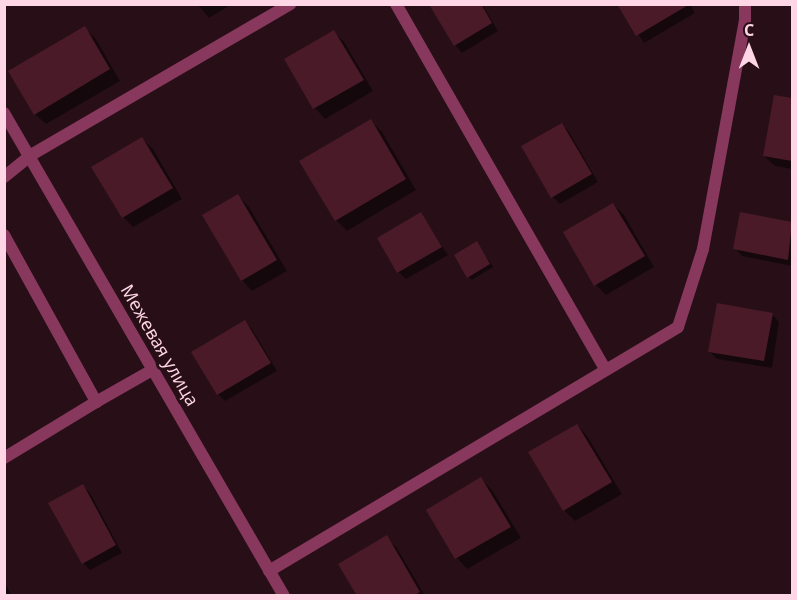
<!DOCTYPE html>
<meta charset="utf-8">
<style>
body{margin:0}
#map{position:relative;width:797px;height:600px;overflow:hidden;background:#280f17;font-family:"Open Sans",sans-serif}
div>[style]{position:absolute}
.shadow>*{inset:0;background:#0007}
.building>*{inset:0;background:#4a1a28}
.minor>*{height:12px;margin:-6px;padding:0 6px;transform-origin:6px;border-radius:6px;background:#89385d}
span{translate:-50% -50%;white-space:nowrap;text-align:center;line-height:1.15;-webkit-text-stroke:6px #280f17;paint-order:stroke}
.street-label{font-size:18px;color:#ffd6e5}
.frame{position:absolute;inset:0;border:6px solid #ffd6e5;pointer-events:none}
.north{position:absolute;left:719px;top:18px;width:60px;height:60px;-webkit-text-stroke:4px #280f17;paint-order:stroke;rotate:0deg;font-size:16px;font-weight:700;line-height:24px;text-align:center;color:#ffd6e5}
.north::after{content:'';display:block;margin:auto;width:21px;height:27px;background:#ffd6e5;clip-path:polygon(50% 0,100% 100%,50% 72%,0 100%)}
</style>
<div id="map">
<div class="shadow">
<div style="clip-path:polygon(197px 4px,232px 4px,209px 18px)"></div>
<div style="clip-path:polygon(435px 4px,482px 4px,498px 31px,462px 53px,455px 45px)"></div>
<div style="clip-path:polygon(619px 4px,690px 4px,695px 13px,644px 43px)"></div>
<div style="clip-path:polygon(84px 28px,95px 38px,120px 81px,46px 124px,35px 114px)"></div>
<div style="clip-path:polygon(334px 32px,344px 42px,373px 91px,325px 119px,315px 108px,286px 59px)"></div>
<div style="clip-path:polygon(775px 97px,792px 100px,792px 169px,775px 166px,764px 156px)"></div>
<div style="clip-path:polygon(371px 121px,382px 132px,416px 190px,347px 231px,336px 220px)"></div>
<div style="clip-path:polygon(561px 124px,569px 132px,598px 182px,560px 204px,553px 197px)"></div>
<div style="clip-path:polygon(142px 139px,153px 149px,182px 199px,133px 227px,123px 217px)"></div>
<div style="clip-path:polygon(238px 196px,249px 207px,287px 271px,252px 291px,242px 280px)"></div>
<div style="clip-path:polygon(613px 204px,624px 215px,654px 267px,606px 295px,596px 285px)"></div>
<div style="clip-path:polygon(421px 214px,448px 255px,406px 279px,398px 272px)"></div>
<div style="clip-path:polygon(741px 214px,792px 223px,792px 266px,742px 256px,735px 248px)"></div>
<div style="clip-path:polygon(477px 243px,493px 267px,472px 280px,469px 277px)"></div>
<div style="clip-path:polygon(772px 314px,779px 322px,772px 368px,717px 359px,710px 352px)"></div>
<div style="clip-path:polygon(245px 322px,252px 329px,277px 371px,225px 401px,218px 394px)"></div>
<div style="clip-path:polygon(577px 425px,587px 436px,622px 494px,575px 521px,564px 510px)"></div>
<div style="clip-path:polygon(481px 479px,492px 490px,521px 538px,467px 569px,457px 558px,428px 510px)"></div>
<div style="clip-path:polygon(82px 486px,90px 493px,122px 553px,90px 570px,83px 563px)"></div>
<div style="clip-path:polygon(386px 537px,397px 548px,425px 596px,359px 596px)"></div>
<div style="clip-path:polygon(4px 582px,12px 596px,4px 596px)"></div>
</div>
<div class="building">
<div style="clip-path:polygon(432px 4px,481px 4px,492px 23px,454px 46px,430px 6px)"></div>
<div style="clip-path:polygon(617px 4px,690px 4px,636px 36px)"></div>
<div style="clip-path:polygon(85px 26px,110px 69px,34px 115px,8px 71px)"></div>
<div style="clip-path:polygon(334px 30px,364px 80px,313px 109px,284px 59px)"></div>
<div style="clip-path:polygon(774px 95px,792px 98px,792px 161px,763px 156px)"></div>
<div style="clip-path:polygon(371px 119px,406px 179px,335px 221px,299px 161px)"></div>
<div style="clip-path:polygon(562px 123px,592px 174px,551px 198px,521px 146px)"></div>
<div style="clip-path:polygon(142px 137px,173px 188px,122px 218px,91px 167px)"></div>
<div style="clip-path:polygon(238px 194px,277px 260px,241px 281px,202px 215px)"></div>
<div style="clip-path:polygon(613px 203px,645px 256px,594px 286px,563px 232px)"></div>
<div style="clip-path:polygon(421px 212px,442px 247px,397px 273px,377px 238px)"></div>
<div style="clip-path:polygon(740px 212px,792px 222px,788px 260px,733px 249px)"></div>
<div style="clip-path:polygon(477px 241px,490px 264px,467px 278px,454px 255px)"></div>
<div style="clip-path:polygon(717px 303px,773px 313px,764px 361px,708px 352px)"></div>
<div style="clip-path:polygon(245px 320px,271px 363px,217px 395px,191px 352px)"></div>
<div style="clip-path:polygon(577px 424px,612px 482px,563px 511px,528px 452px)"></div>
<div style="clip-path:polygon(481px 477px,511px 527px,455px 559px,426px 510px)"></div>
<div style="clip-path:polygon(83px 484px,116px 545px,82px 564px,48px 503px)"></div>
<div style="clip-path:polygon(387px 535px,420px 592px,414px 596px,357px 596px,338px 564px)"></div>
</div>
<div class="minor">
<div style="left:396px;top:4px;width:421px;rotate:60.2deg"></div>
<div style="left:4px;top:113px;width:558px;rotate:59.9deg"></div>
<div style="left:4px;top:177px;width:35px;rotate:-39deg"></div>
<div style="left:31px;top:155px;width:300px;rotate:-30.2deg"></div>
<div style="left:4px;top:235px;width:191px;rotate:61.1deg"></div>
<div style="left:96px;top:402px;width:108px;rotate:148.7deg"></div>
<div style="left:96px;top:402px;width:67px;rotate:-29.6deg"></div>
<div style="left:269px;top:571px;width:476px;rotate:-30.8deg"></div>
<div style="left:678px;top:327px;width:82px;rotate:-72.2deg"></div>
<div style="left:703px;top:249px;width:233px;rotate:-79.6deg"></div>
<div style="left:745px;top:20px;width:16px;rotate:-90deg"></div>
</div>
<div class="street-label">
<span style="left:160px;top:345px;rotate:60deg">Межевая улица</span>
</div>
<div class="frame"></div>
<div class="north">С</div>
</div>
